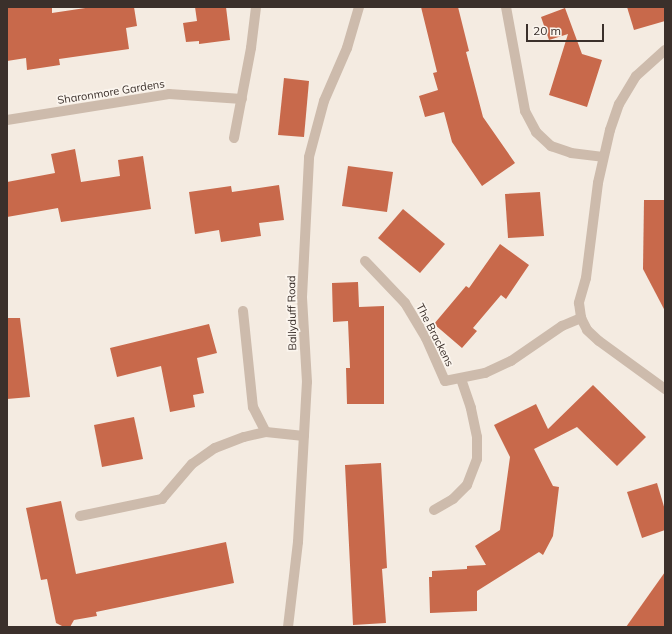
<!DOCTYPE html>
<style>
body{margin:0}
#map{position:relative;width:672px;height:634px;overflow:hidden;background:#f4ebe1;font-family:Mulish,sans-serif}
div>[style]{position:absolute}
.building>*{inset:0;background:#c8694b}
.lane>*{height:10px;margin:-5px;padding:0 5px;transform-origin:5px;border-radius:5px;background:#cdbbac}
.street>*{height:10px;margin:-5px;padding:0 5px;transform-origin:5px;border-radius:5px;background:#cdbbac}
span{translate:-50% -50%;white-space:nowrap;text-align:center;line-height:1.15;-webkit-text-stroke:3.5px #fbf5ee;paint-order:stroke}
.street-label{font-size:11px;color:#3b302b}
.frame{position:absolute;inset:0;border:8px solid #3b302b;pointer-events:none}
.scale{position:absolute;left:526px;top:24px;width:78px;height:18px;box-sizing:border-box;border:2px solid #3b302b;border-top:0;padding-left:5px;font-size:12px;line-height:14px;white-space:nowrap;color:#3b302b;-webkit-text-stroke:3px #fbf5ee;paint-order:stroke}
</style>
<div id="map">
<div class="building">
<div style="clip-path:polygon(7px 7px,52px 7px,52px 13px,92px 7px,134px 7px,137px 26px,126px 28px,129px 49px,59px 59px,60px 65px,27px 70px,26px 58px,7px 61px)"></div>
<div style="clip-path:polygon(195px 7px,226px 7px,230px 40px,199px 44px,199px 41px,186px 42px,183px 23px,197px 21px)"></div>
<div style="clip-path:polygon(421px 7px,458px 7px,469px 51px,466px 52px,483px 117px,515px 163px,482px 186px,452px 142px,444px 112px,425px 117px,419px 96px,438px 90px,433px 73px,437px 72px)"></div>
<div style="clip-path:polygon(627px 7px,665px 7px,665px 21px,634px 30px)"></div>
<div style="clip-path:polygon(565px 8px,582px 54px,602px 60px,587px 107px,549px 95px,568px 34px,549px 40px,541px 17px)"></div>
<div style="clip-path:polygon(284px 78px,309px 81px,304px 137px,278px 135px)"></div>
<div style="clip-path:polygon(75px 149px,81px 182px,120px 176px,118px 160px,143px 156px,151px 209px,61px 222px,58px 208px,7px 217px,7px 182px,55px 173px,51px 154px)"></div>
<div style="clip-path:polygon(348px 166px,393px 172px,387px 212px,342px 206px)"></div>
<div style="clip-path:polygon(279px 185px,284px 220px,259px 223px,261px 236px,221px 242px,219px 230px,195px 234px,189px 192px,231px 186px,232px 192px)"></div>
<div style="clip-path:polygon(540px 192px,544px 236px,508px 238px,505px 194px)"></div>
<div style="clip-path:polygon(644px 200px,665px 200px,665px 311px,643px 269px)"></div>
<div style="clip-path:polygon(403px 209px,445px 244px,420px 273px,378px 238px)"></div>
<div style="clip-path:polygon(500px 244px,529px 265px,506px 299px,501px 295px,473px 328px,477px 331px,462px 348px,434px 324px,466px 286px,469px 288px)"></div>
<div style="clip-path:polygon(358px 282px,359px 307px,384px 306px,384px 404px,347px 404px,346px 368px,350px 368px,348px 321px,333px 322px,332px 283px)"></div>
<div style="clip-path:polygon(7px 318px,20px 318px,30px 397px,7px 399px)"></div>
<div style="clip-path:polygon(209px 324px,217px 353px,197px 358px,204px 393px,193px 395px,195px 407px,170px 412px,161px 366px,117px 377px,110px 348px)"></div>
<div style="clip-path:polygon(593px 385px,646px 437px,617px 466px,577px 427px,534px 449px,553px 486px,559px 487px,553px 536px,543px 555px,539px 552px,477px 591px,477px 611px,430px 613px,429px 577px,432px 577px,432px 571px,467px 569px,467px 566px,486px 565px,475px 546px,500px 530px,510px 457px,494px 425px,536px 404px,548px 429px)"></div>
<div style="clip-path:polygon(134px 417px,143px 459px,102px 467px,94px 425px)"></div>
<div style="clip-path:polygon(381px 463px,387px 568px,382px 569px,386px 623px,353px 625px,345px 465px)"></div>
<div style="clip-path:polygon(657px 483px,665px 510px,665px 530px,642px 538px,627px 492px)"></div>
<div style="clip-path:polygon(61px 501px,76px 574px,226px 542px,234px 583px,96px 612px,97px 616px,74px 620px,70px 627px,64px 627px,56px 623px,47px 579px,41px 580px,26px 508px)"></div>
<div style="clip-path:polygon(665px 572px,665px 627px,626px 627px)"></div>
</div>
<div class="lane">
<div style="left:243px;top:311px;width:97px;rotate:84.1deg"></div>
<div style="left:253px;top:407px;width:28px;rotate:63deg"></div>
</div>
<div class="street">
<div style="left:506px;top:7px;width:106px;rotate:79.6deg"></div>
<div style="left:525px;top:111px;width:24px;rotate:62deg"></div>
<div style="left:536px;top:132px;width:21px;rotate:43deg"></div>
<div style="left:551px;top:146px;width:21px;rotate:19deg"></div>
<div style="left:571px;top:153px;width:32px;rotate:7deg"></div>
<div style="left:665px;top:50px;width:39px;rotate:138deg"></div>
<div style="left:636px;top:76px;width:33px;rotate:121deg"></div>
<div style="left:619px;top:104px;width:28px;rotate:109deg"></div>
<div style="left:610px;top:130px;width:54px;rotate:102.8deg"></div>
<div style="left:598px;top:183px;width:96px;rotate:97.2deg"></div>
<div style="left:586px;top:278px;width:26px;rotate:106deg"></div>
<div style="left:579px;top:303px;width:15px;rotate:82deg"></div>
<div style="left:581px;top:318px;width:13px;rotate:63deg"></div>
<div style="left:587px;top:330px;width:16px;rotate:43deg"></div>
<div style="left:599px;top:341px;width:82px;rotate:36deg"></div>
<div style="left:7px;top:120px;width:164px;rotate:-9.1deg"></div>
<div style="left:169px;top:94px;width:73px;rotate:3.9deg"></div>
<div style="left:234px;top:138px;width:92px;rotate:-79.3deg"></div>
<div style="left:251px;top:48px;width:41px;rotate:-83deg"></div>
<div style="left:365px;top:261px;width:58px;rotate:46.4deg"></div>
<div style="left:405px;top:303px;width:41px;rotate:59deg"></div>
<div style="left:426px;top:338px;width:47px;rotate:66.2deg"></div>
<div style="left:445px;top:381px;width:41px;rotate:-11.3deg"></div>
<div style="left:485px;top:373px;width:29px;rotate:-25deg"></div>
<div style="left:511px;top:361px;width:62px;rotate:-34.5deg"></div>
<div style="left:562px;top:326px;width:21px;rotate:-23deg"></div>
<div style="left:434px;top:510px;width:22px;rotate:-30deg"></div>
<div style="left:453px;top:499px;width:20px;rotate:-45deg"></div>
<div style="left:467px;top:485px;width:28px;rotate:-69deg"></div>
<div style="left:477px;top:459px;width:22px;rotate:-90deg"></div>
<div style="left:477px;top:437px;width:30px;rotate:-102deg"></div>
<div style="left:471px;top:408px;width:31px;rotate:-109deg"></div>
<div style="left:80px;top:516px;width:84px;rotate:-11.7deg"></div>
<div style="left:162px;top:499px;width:46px;rotate:-49.4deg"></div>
<div style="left:192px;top:464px;width:28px;rotate:-35deg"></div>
<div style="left:215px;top:448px;width:31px;rotate:-21deg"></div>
<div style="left:244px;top:437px;width:23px;rotate:-13deg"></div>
<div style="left:266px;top:432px;width:38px;rotate:6deg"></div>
<div style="left:288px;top:627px;width:86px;rotate:-83.3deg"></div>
<div style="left:298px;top:542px;width:160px;rotate:-86.8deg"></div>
<div style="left:307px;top:382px;width:85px;rotate:-93.4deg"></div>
<div style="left:302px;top:297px;width:140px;rotate:-87.1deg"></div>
<div style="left:309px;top:157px;width:58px;rotate:-75deg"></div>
<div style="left:324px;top:101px;width:58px;rotate:-66.5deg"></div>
<div style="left:347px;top:48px;width:43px;rotate:-73.7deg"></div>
</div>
<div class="street-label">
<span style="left:111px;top:92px;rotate:-9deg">Sharonmore Gardens</span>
<span style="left:292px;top:313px;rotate:-91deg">Ballyduff Road</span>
<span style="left:435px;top:335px;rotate:63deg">The Brackens</span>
</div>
<div class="frame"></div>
<div class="scale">20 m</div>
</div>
